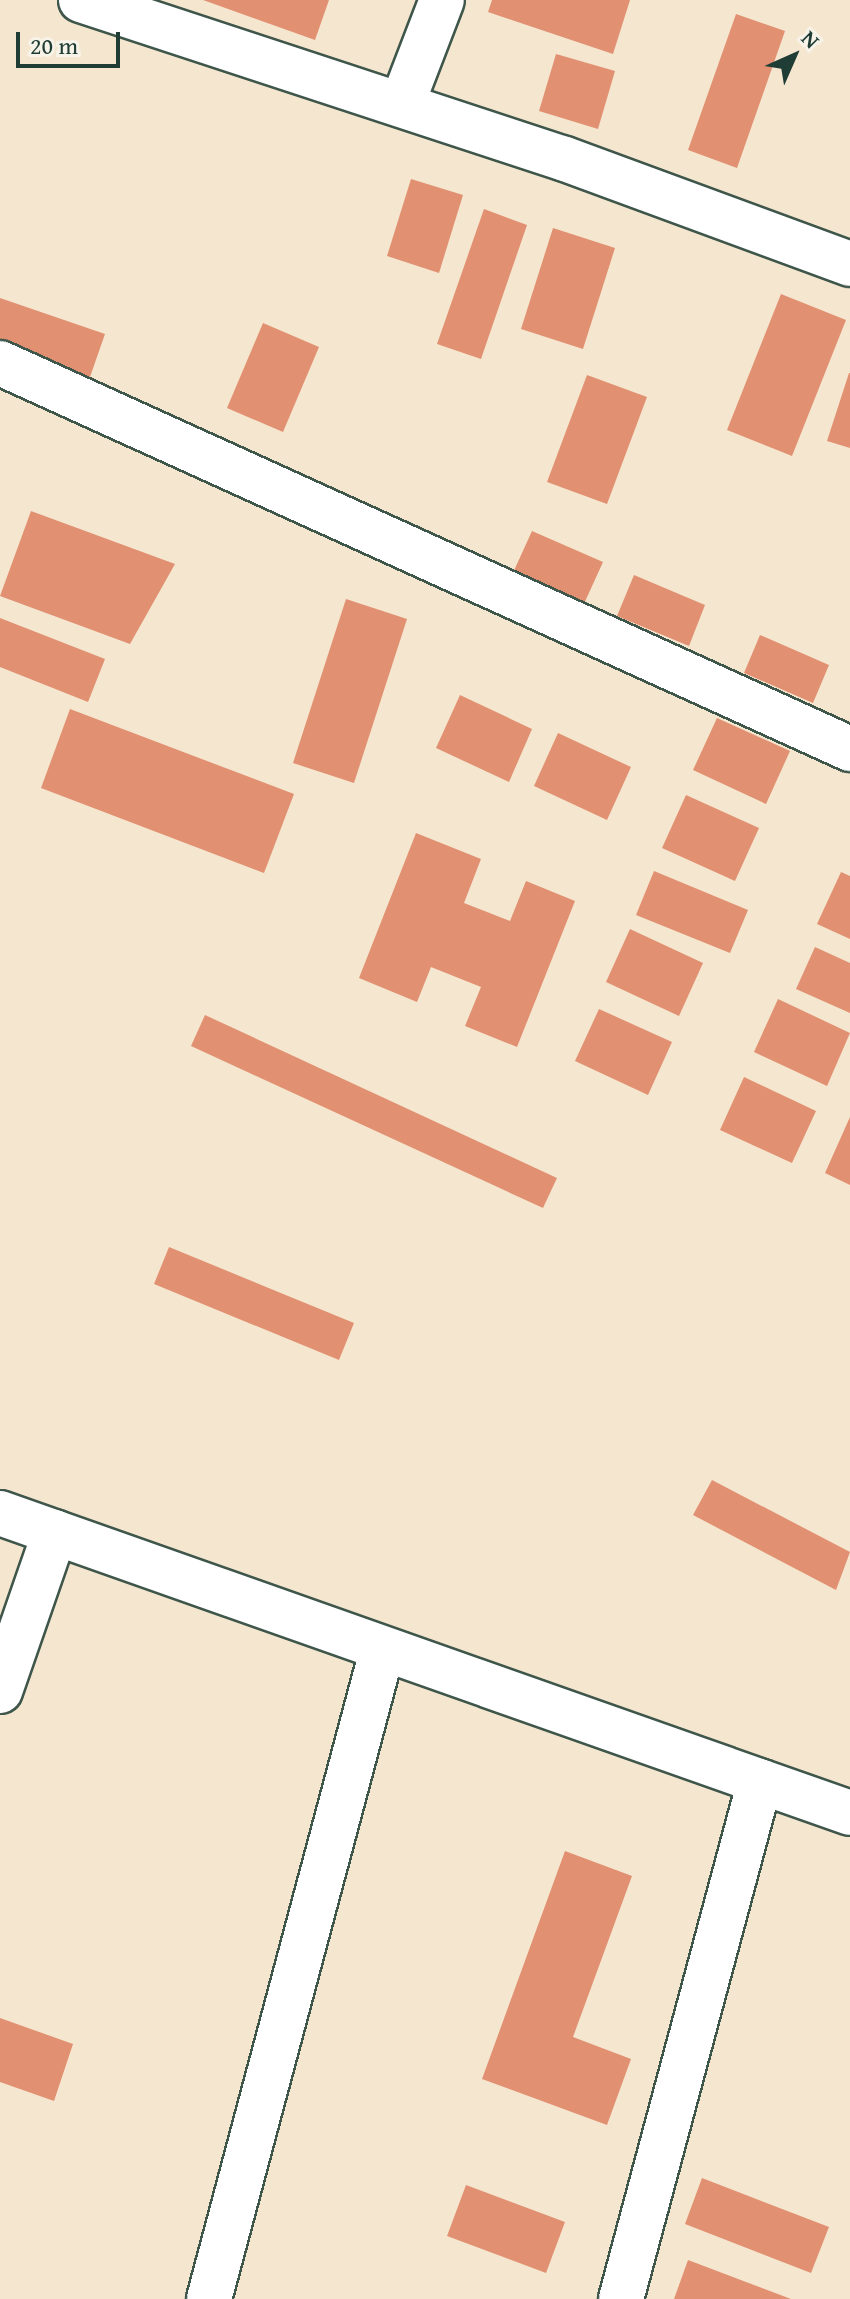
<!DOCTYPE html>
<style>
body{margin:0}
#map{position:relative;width:850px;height:2299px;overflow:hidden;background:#f5e6cf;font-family:"Gentium Book Plus",serif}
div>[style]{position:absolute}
.building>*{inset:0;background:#e19172}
.roads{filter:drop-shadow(2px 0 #3f564b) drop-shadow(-2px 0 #3f564b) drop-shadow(0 2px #3f564b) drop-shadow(0 -2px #3f564b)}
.minor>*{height:44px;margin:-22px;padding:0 22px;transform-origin:22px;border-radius:22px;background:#fff}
span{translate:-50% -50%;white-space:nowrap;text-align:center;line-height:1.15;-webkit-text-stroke:6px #f7f3e8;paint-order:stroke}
.north{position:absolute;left:754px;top:16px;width:80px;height:80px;-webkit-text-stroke:6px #f7f3e8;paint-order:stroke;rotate:45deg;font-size:22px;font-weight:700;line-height:32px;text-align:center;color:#1f3d34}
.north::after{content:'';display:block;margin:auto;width:28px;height:36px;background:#1f3d34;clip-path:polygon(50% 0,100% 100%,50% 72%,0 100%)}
.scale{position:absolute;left:16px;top:32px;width:104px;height:36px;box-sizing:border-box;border:4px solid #1f3d34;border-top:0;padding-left:10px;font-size:24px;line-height:28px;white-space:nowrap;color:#1f3d34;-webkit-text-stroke:6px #f7f3e8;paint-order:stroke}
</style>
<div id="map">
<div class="building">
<div style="clip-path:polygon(203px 0,329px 0,315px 40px)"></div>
<div style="clip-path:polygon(492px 0,630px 0,613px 54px,488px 12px)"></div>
<div style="clip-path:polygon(736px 14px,785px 31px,737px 168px,688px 150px)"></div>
<div style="clip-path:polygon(556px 54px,615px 71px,598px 129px,539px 111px)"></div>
<div style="clip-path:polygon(411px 179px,463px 195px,439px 273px,387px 256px)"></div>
<div style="clip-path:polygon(484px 209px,527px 225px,481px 359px,437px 344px)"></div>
<div style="clip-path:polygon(553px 228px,615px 248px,583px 349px,521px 329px)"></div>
<div style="clip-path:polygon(781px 294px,846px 320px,792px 456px,727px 430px)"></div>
<div style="clip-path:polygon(0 298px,105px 334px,90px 377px,0 346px)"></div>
<div style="clip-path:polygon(263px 323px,319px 347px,283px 432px,227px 408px)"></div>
<div style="clip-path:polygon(849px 373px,850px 373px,850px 448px,827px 441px)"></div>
<div style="clip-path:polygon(587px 375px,647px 397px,607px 504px,547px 482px)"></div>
<div style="clip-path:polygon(31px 511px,175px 564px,130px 644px,0 596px)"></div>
<div style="clip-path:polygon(532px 531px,603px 562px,583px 606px,512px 575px)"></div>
<div style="clip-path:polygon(634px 575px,705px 605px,689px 646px,617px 616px)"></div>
<div style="clip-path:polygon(346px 599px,407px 619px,354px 783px,293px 763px)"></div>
<div style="clip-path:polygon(0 618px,105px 659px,88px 702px,0 667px)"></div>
<div style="clip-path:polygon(760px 635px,829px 665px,813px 703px,744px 673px)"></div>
<div style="clip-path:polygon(460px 695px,532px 729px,509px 782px,436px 748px)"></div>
<div style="clip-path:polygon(70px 709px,294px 794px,264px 873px,41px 788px)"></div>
<div style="clip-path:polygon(717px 718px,790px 751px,766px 804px,693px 770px)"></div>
<div style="clip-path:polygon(558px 733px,631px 767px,607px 820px,534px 786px)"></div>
<div style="clip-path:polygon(686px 795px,759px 828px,735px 881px,662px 848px)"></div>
<div style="clip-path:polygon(416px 833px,481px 859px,464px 903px,510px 921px,526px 881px,575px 901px,517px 1047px,465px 1026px,481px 987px,431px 967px,417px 1002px,359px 978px)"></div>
<div style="clip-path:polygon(654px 871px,748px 910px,730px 953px,636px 915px)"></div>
<div style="clip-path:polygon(841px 872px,850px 876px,850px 939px,817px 924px)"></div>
<div style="clip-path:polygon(630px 929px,703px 963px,679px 1016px,606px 982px)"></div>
<div style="clip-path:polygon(815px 947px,850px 963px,850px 1013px,796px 989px)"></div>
<div style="clip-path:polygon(778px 999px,850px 1033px,827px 1086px,754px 1052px)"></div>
<div style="clip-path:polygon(599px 1009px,672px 1042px,648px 1095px,575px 1061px)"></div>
<div style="clip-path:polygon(205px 1015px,557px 1178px,543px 1208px,191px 1046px)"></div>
<div style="clip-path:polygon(744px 1077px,816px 1111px,792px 1163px,720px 1130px)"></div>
<div style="clip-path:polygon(850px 1117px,850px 1185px,825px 1173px)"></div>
<div style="clip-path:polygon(169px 1247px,354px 1323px,339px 1360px,154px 1284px)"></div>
<div style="clip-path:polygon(712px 1480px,850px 1552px,836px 1590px,693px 1515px)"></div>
<div style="clip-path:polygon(565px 1851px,632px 1876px,573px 2037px,631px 2059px,607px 2125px,482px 2079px)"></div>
<div style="clip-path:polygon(0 2018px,73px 2044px,54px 2101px,0 2082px)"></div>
<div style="clip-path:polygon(702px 2178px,829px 2227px,811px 2273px,685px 2224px)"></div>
<div style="clip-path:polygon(466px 2185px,565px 2222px,546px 2273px,447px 2236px)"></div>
<div style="clip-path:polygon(688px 2260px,791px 2299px,674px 2299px)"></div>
</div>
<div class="roads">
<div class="minor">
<div style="left:81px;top:0;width:509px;rotate:18.19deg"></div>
<div style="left:565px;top:159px;width:304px;rotate:20.2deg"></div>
<div style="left:402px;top:104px;width:111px;rotate:-69deg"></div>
<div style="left:0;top:363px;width:934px;rotate:24.42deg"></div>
<div style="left:0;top:1513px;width:901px;rotate:19.44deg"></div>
<div style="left:0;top:1691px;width:168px;rotate:-70.9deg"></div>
<div style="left:209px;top:2299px;width:671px;rotate:-75.05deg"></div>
<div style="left:621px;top:2299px;width:536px;rotate:-74.98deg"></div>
</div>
</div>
<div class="north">N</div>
<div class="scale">20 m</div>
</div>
